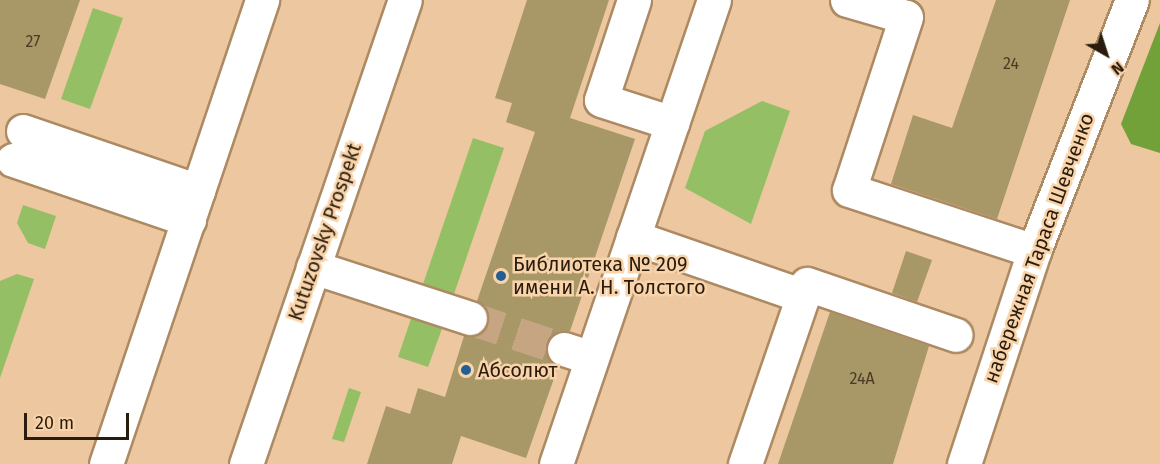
<!DOCTYPE html>
<meta charset="utf-8">
<style>
body{margin:0}
#map{position:relative;width:1160px;height:464px;overflow:hidden;background:#ecc79f;font-family:"Fira Sans",sans-serif}
div>[style]{position:absolute}
.green>*{inset:0;background:#94bf64}
.forest>*{inset:0;background:#73a139}
.building>*{inset:0;background:#a89767}
.minor-tunnel>*{height:33px;margin-top:-16.5px;transform-origin:0;background:repeating-linear-gradient(90deg,#c5a582 0 33px,transparent 0 49px)}
.roads{filter:drop-shadow(2px 0 #ac8a63) drop-shadow(-2px 0 #ac8a63) drop-shadow(0 2px #ac8a63) drop-shadow(0 -2px #ac8a63)}
.minor>*{height:33px;margin:-16.5px;padding:0 16.5px;transform-origin:16.5px;border-radius:16.5px;background:#fff}
.major>*{height:33px;margin:-16.5px;padding:0 16.5px;transform-origin:16.5px;border-radius:16.5px;background:#fff}
.dots>*{width:16px;height:16px;translate:-50% -50%;box-sizing:border-box;border:3px solid #f9d4ab;border-radius:50%}
span{translate:-50% -50%;white-space:nowrap;text-align:center;line-height:1.15;-webkit-text-stroke:5px #f9d4ab;paint-order:stroke}
.number-label{font-size:16px;color:#493b23}
.number-label span{-webkit-text-stroke-width:0}
.street-label{font-size:20px;color:#291c0c}
.poi-label{font-size:20px;color:#291c0c}
.left{translate:0 -50%;text-align:left}
.north{position:absolute;left:1076px;top:24px;width:60px;height:60px;-webkit-text-stroke:4px #f9d4ab;paint-order:stroke;rotate:141deg;font-size:16px;font-weight:700;line-height:24px;text-align:center;color:#291c0c}
.north::after{content:'';display:block;margin:auto;width:21px;height:27px;background:#291c0c;clip-path:polygon(50% 0,100% 100%,50% 72%,0 100%)}
.scale{position:absolute;left:24px;top:413px;width:105px;height:27px;box-sizing:border-box;border:3px solid #291c0c;border-top:0;padding-left:8px;font-size:18px;line-height:21px;white-space:nowrap;color:#291c0c;-webkit-text-stroke:4px #f9d4ab;paint-order:stroke}
</style>
<div id="map">
<div class="green">
<div style="clip-path:polygon(93px 8px,123px 18px,90px 109px,61px 99px)"></div>
<div style="clip-path:polygon(762px 101px,790px 111px,751px 224px,685px 188px,705px 131px)"></div>
<div style="clip-path:polygon(473px 138px,504px 148px,454px 294px,423px 284px)"></div>
<div style="clip-path:polygon(23px 205px,56px 216px,45px 249px,28px 243px,17px 223px)"></div>
<div style="clip-path:polygon(17px 274px,34px 279px,0 378px,0 281px)"></div>
<div style="clip-path:polygon(412px 316px,443px 326px,428px 367px,398px 357px)"></div>
<div style="clip-path:polygon(349px 388px,361px 392px,344px 442px,332px 439px)"></div>
</div>
<div class="forest">
<div style="clip-path:polygon(1160px 23px,1160px 153px,1131px 144px,1121px 124px)"></div>
</div>
<div class="building">
<div style="clip-path:polygon(0 0,80px 0,45px 99px,0 84px)"></div>
<div style="clip-path:polygon(527px 0,609px 0,570px 118px,635px 139px,570px 331px,559px 331px,546px 343px,546px 354px,558px 367px,526px 458px,461px 436px,452px 464px,367px 464px,386px 406px,410px 414px,418px 388px,445px 397px,464px 336px,474px 336px,488px 324px,488px 314px,477px 301px,535px 132px,506px 122px,512px 103px,495px 98px)"></div>
<div style="clip-path:polygon(996px 0,1070px 0,997px 219px,891px 184px,913px 115px,952px 128px)"></div>
<div style="clip-path:polygon(906px 251px,932px 260px,917px 302px,892px 293px)"></div>
<div style="clip-path:polygon(830px 312px,929px 346px,893px 464px,778px 464px)"></div>
</div>
<div class="minor-tunnel">
<div style="left:470px;top:318px;width:99px;rotate:18.3deg"></div>
</div>
<div class="roads">
<div class="minor">
<div style="left:634px;top:0;width:105px;rotate:108.3deg"></div>
<div style="left:601px;top:100px;width:75px;rotate:17.9deg"></div>
<div style="left:847px;top:0;width:61px;rotate:16.1deg"></div>
<div style="left:906px;top:17px;width:182px;rotate:108.2deg"></div>
<div style="left:849px;top:190px;width:195px;rotate:18.2deg"></div>
<div style="left:23px;top:131px;width:185px;rotate:18.9deg"></div>
<div style="left:13px;top:160px;width:186px;rotate:18.8deg"></div>
<div style="left:633px;top:237px;width:180px;rotate:19.1deg"></div>
<div style="left:313px;top:267px;width:165px;rotate:18deg"></div>
<div style="left:564px;top:349px;width:29px;rotate:18deg"></div>
<div style="left:556px;top:464px;width:490px;rotate:-71.2deg"></div>
<div style="left:745px;top:464px;width:190px;rotate:-71deg"></div>
<div style="left:807px;top:284px;width:157px;rotate:18.9deg"></div>
<div style="left:964px;top:464px;width:224px;rotate:-71.8deg"></div>
<div style="left:1034px;top:251px;width:269px;rotate:-68.7deg"></div>
</div>
<div class="major">
<div style="left:106px;top:464px;width:490px;rotate:-71.4deg"></div>
<div style="left:246px;top:464px;width:490px;rotate:-71.1deg"></div>
</div>
</div>
<div class="dots">
<div style="left:501px;top:276px;background:#235e95"></div>
<div style="left:466px;top:370px;background:#235e95"></div>
</div>
<div class="number-label">
<span style="left:33px;top:42px">27</span>
<span style="left:1011px;top:64px">24</span>
<span style="left:862px;top:379px">24А</span>
</div>
<div class="street-label">
<span style="left:325px;top:232px;rotate:-71deg">Kutuzovsky Prospekt</span>
<span style="left:1039px;top:248px;rotate:-70deg">набережная Тараса Шевченко</span>
</div>
<div class="poi-label">
<span class="left" style="left:513px;top:276px">Библиотека № 209<br>имени А. Н. Толстого</span>
<span class="left" style="left:478px;top:370px">Абсолют</span>
</div>
<div class="north">N</div>
<div class="scale">20 m</div>
</div>
